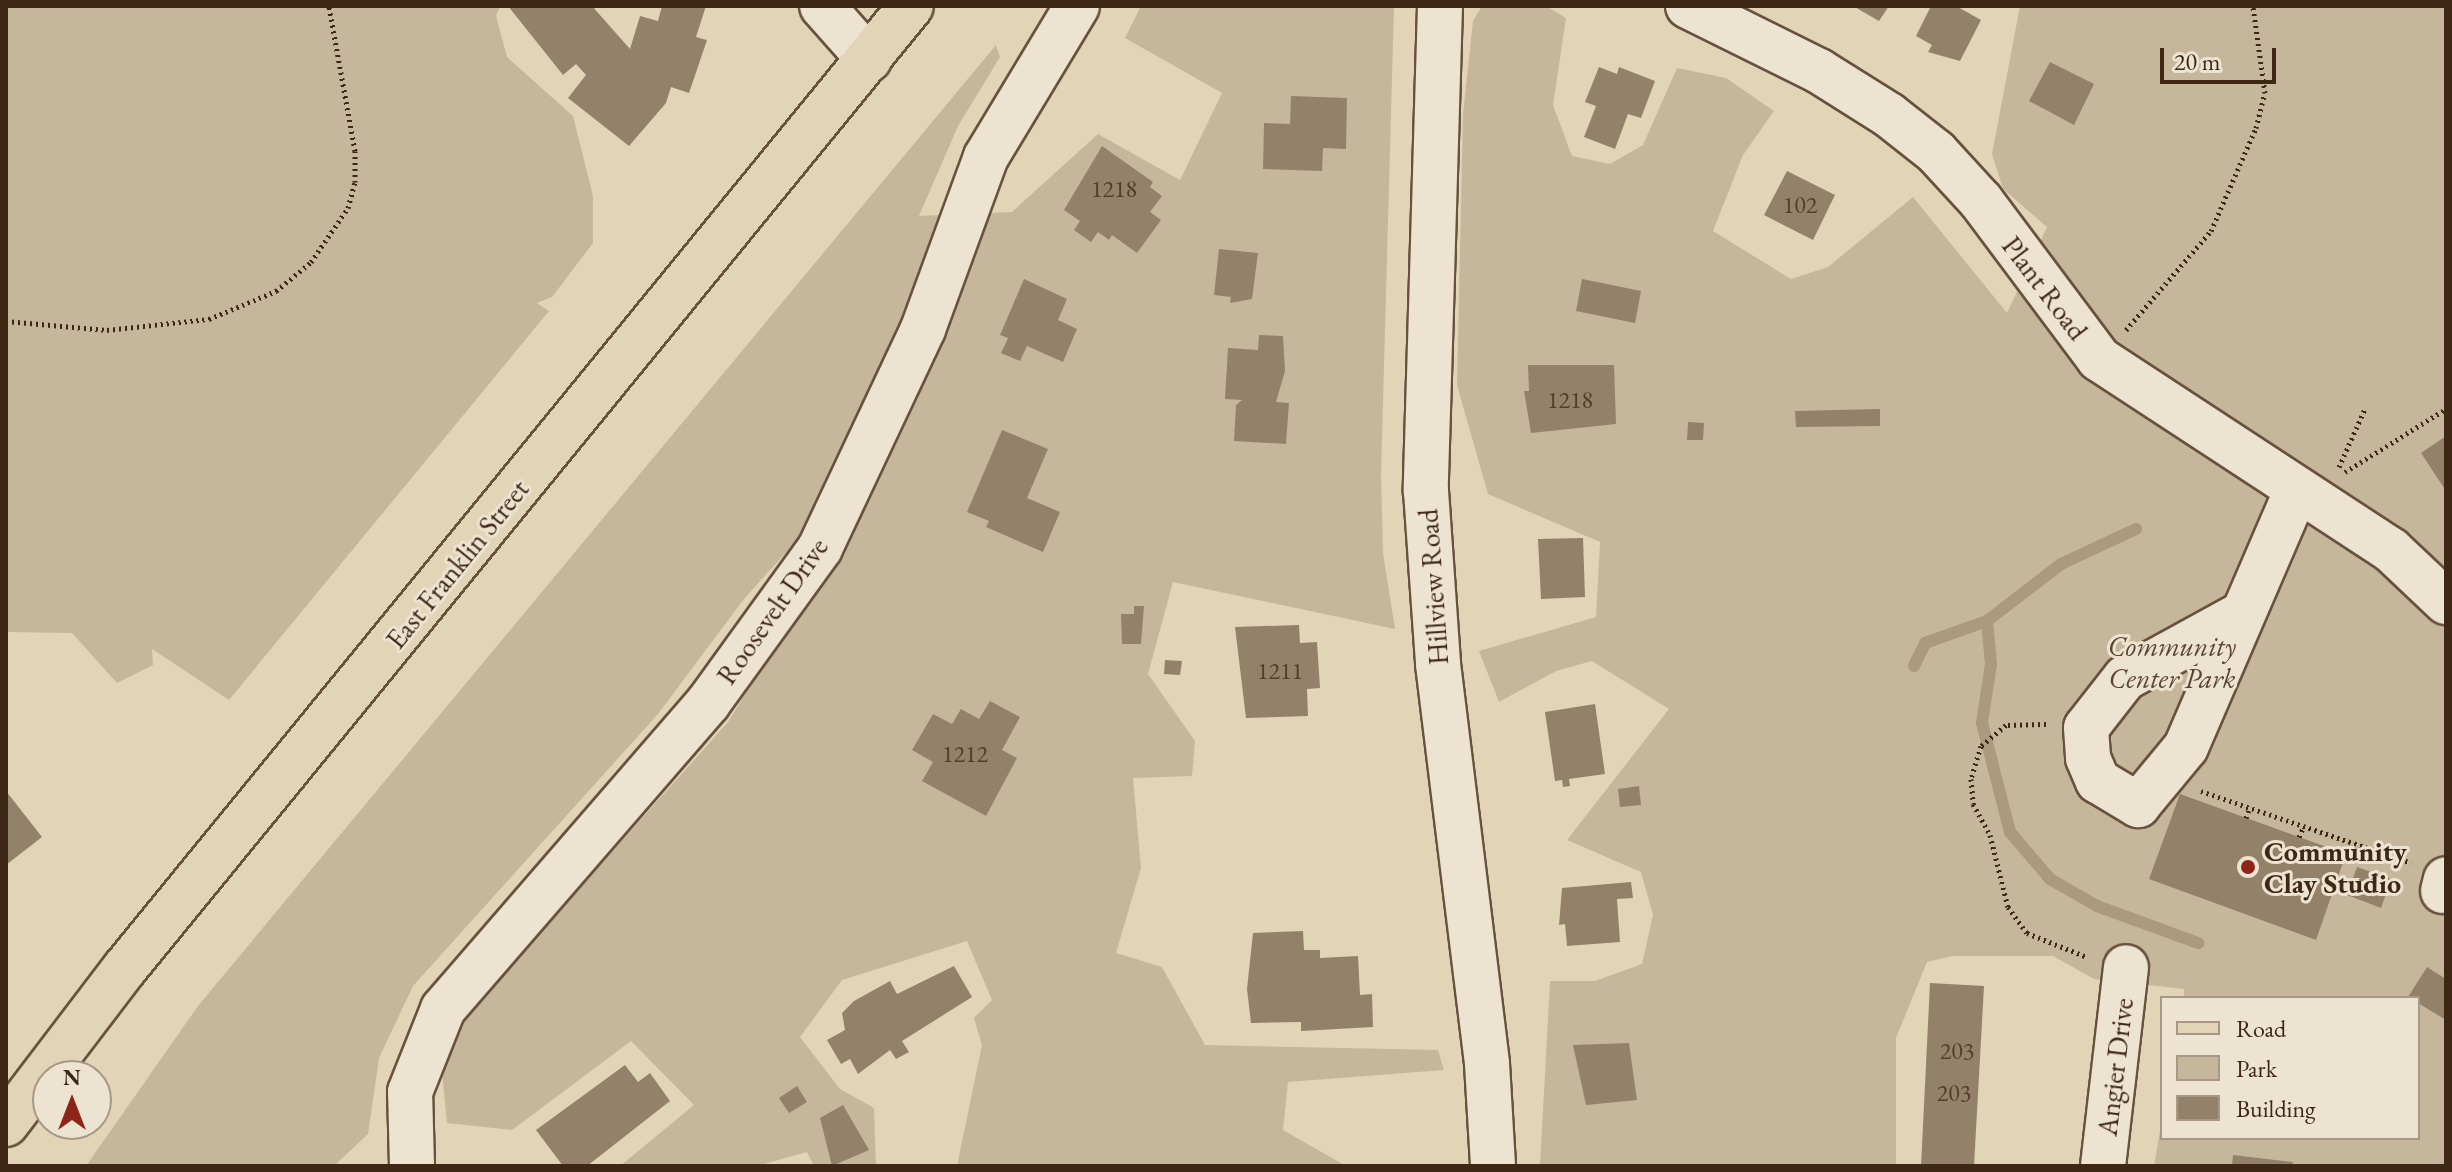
<!DOCTYPE html>
<style>
body{margin:0}
#map{position:relative;width:2452px;height:1172px;overflow:hidden;background:#e2d4b7;font-family:"EB Garamond",serif}
div>[style]{position:absolute}
.green>*{inset:0;background:#c6b79c}
.stream>*{height:12px;margin:-6px;padding:0 6px;transform-origin:6px;border-radius:6px;background:#ab9980}
.building>*{inset:0;background:#94816a}
.path>*{height:5px;margin-top:-2.5px;transform-origin:0;background:repeating-linear-gradient(90deg,#3f2716 0 2px,transparent 0 6px)}
.roads{filter:drop-shadow(2px 0 #68523e) drop-shadow(-2px 0 #68523e) drop-shadow(0 2px #68523e) drop-shadow(0 -2px #68523e)}
.minor>*{height:44px;margin:-22px;padding:0 22px;transform-origin:22px;border-radius:22px;background:#ece3d0}
.major>*{height:44px;margin:-22px;padding:0 22px;transform-origin:22px;border-radius:22px;background:#e2d4b7}
.dots>*{width:22px;height:22px;translate:-50% -50%;box-sizing:border-box;border:4px solid #ece3d0;border-radius:50%}
span{translate:-50% -50%;white-space:nowrap;text-align:center;line-height:1.15;-webkit-text-stroke:6px #ece3d0;paint-order:stroke}
.number-label{font-size:24px;color:#543e2b}
.number-label span{-webkit-text-stroke-width:0}
.street-label{font-size:28px;color:#3f2716}
.park-label{font-size:28px;color:#5a4431;font-style:italic}
.poi-label{font-size:28px;color:#3f2716;font-weight:700}
.left{translate:0 -50%;text-align:left}
.frame{position:absolute;inset:0;border:8px solid #3f2716;pointer-events:none}
.legend{position:absolute;left:2160px;top:996px;width:260px;height:144px;box-sizing:border-box;background:#ece3d0;border:2px solid #a79886;margin:0;padding:10px 14px;list-style:none;font-size:24px;color:#3f2716}
.legend li{display:flex;align-items:center;gap:16px;height:40px}
.legend b{width:40px;border:2px solid #a79886}
.north{position:absolute;left:32px;top:1060px;width:80px;height:80px;box-sizing:border-box;background:#ece3d0;border:2px solid #a79886;border-radius:50%;rotate:0deg;font-size:22px;font-weight:700;line-height:32px;text-align:center;color:#3f2716}
.north::after{content:'';display:block;margin:auto;width:28px;height:36px;background:#8f2418;clip-path:polygon(50% 0,100% 100%,50% 72%,0 100%)}
.scale{position:absolute;left:2160px;top:48px;width:116px;height:36px;box-sizing:border-box;border:4px solid #3f2716;border-top:0;padding-left:10px;font-size:24px;line-height:28px;white-space:nowrap;color:#3f2716;-webkit-text-stroke:6px #ece3d0;paint-order:stroke}
</style>
<div id="map">
<div class="green">
<div style="clip-path:polygon(6px 6px,500px 6px,496px 16px,507px 57px,573px 116px,593px 196px,593px 243px,552px 297px,537px 303px,549px 311px,229px 700px,152px 649px,153px 665px,117px 683px,72px 633px,6px 632px)"></div>
<div style="clip-path:polygon(1141px 6px,1394px 6px,1381px 474px,1383px 553px,1395px 629px,1173px 582px,1148px 674px,1195px 741px,1192px 776px,1133px 778px,1141px 868px,1116px 953px,1162px 967px,1205px 1045px,1438px 1050px,1444px 1070px,1288px 1082px,1283px 1130px,1346px 1166px,957px 1166px,982px 1045px,974px 1018px,992px 1000px,967px 941px,842px 980px,800px 1037px,840px 1089px,874px 1108px,876px 1166px,814px 1166px,807px 1152px,757px 1166px,620px 1166px,694px 1105px,631px 1041px,512px 1130px,447px 1123px,441px 1062px,465px 1016px,728px 722px,820px 572px,798px 539px,744px 599px,658px 714px,413px 986px,379px 1058px,368px 1134px,334px 1166px,86px 1166px,198px 1006px,996px 45px,1000px 57px,958px 126px,919px 216px,1012px 212px,1098px 134px,1180px 180px,1222px 93px,1125px 38px)"></div>
<div style="clip-path:polygon(1482px 6px,1546px 6px,1566px 18px,1553px 105px,1572px 156px,1610px 164px,1643px 145px,1677px 68px,1726px 78px,1774px 111px,1743px 155px,1713px 231px,1791px 279px,1828px 267px,1913px 197px,2007px 313px,2047px 227px,2003px 189px,1992px 154px,2020px 6px,2446px 6px,2446px 1166px,2154px 1166px,2162px 1119px,2162px 1138px,2418px 1138px,2418px 998px,2184px 998px,2184px 989px,2094px 979px,2053px 956px,1952px 956px,1927px 962px,1896px 1038px,1896px 1166px,1540px 1166px,1550px 981px,1595px 981px,1642px 964px,1653px 915px,1641px 872px,1567px 840px,1669px 709px,1592px 661px,1556px 671px,1499px 702px,1479px 651px,1596px 617px,1600px 542px,1488px 494px,1457px 385px,1463px 113px,1473px 21px)"></div>
</div>
<div class="stream">
<div style="left:2136px;top:529px;width:83px;rotate:155deg"></div>
<div style="left:2061px;top:564px;width:93px;rotate:142.4deg"></div>
<div style="left:1987px;top:621px;width:43px;rotate:84.7deg"></div>
<div style="left:1991px;top:664px;width:60px;rotate:98.7deg"></div>
<div style="left:1982px;top:723px;width:113px;rotate:75.6deg"></div>
<div style="left:2010px;top:832px;width:62px;rotate:49.6deg"></div>
<div style="left:2050px;top:879px;width:54px;rotate:29.9deg"></div>
<div style="left:2097px;top:906px;width:108px;rotate:20.1deg"></div>
<div style="left:1914px;top:666px;width:25px;rotate:-64deg"></div>
<div style="left:1925px;top:643px;width:66px;rotate:-19.5deg"></div>
</div>
<div class="building">
<div style="clip-path:polygon(508px 6px,592px 6px,630px 49px,640px 16px,658px 21px,662px 6px,706px 6px,696px 37px,707px 40px,689px 93px,671px 87px,666px 103px,629px 146px,568px 98px,586px 75px,576px 64px,563px 75px)"></div>
<div style="clip-path:polygon(1853px 6px,1889px 6px,1879px 21px)"></div>
<div style="clip-path:polygon(1931px 6px,1956px 6px,1981px 20px,1960px 61px,1928px 52px,1932px 45px,1916px 36px)"></div>
<div style="clip-path:polygon(2050px 62px,2094px 84px,2074px 125px,2029px 101px)"></div>
<div style="clip-path:polygon(1599px 67px,1617px 74px,1619px 67px,1655px 81px,1641px 118px,1628px 114px,1615px 149px,1584px 137px,1596px 106px,1585px 102px)"></div>
<div style="clip-path:polygon(1291px 96px,1347px 98px,1346px 149px,1323px 148px,1322px 171px,1263px 169px,1264px 123px,1290px 124px)"></div>
<div style="clip-path:polygon(1102px 146px,1153px 182px,1150px 187px,1162px 196px,1150px 212px,1161px 220px,1137px 253px,1112px 235px,1109px 240px,1098px 232px,1091px 242px,1074px 230px,1080px 221px,1064px 210px)"></div>
<div style="clip-path:polygon(1787px 171px,1835px 195px,1813px 240px,1764px 215px)"></div>
<div style="clip-path:polygon(1219px 249px,1258px 253px,1252px 299px,1230px 303px,1231px 297px,1214px 295px)"></div>
<div style="clip-path:polygon(1024px 279px,1067px 299px,1058px 320px,1077px 329px,1063px 362px,1027px 346px,1020px 361px,1001px 353px,1008px 338px,1000px 335px)"></div>
<div style="clip-path:polygon(1582px 279px,1641px 291px,1635px 323px,1576px 311px)"></div>
<div style="clip-path:polygon(1259px 335px,1283px 336px,1285px 371px,1276px 402px,1289px 403px,1286px 444px,1234px 441px,1236px 405px,1242px 400px,1225px 399px,1228px 348px,1258px 350px)"></div>
<div style="clip-path:polygon(1528px 365px,1614px 365px,1616px 424px,1531px 433px,1524px 391px,1529px 391px)"></div>
<div style="clip-path:polygon(1880px 409px,1880px 426px,1796px 427px,1795px 411px)"></div>
<div style="clip-path:polygon(1688px 422px,1704px 423px,1703px 440px,1687px 440px)"></div>
<div style="clip-path:polygon(1002px 430px,1048px 449px,1027px 498px,1060px 512px,1043px 552px,986px 527px,989px 521px,967px 512px)"></div>
<div style="clip-path:polygon(2446px 436px,2446px 491px,2421px 453px)"></div>
<div style="clip-path:polygon(1583px 538px,1585px 597px,1541px 599px,1538px 539px)"></div>
<div style="clip-path:polygon(1134px 606px,1144px 606px,1141px 644px,1122px 644px,1121px 614px,1134px 614px)"></div>
<div style="clip-path:polygon(1299px 625px,1300px 643px,1317px 642px,1320px 688px,1307px 689px,1308px 716px,1246px 718px,1235px 627px)"></div>
<div style="clip-path:polygon(1165px 660px,1182px 661px,1180px 675px,1164px 674px)"></div>
<div style="clip-path:polygon(990px 701px,1020px 717px,1002px 750px,1017px 758px,986px 816px,922px 781px,933px 762px,912px 750px,933px 714px,952px 724px,961px 709px,979px 719px)"></div>
<div style="clip-path:polygon(1595px 704px,1605px 774px,1569px 779px,1570px 786px,1563px 787px,1562px 780px,1555px 781px,1545px 712px)"></div>
<div style="clip-path:polygon(1639px 786px,1641px 805px,1620px 807px,1618px 789px)"></div>
<div style="clip-path:polygon(6px 791px,42px 837px,6px 865px)"></div>
<div style="clip-path:polygon(2180px 794px,2346px 854px,2316px 940px,2149px 879px)"></div>
<div style="clip-path:polygon(2357px 867px,2391px 879px,2381px 908px,2347px 895px)"></div>
<div style="clip-path:polygon(1631px 882px,1633px 898px,1617px 899px,1620px 942px,1567px 946px,1565px 924px,1559px 925px,1562px 888px)"></div>
<div style="clip-path:polygon(1303px 931px,1304px 950px,1320px 950px,1320px 958px,1358px 956px,1360px 995px,1372px 994px,1373px 1027px,1301px 1031px,1301px 1022px,1251px 1023px,1247px 989px,1253px 933px)"></div>
<div style="clip-path:polygon(954px 966px,972px 997px,902px 1041px,909px 1052px,896px 1059px,890px 1050px,858px 1074px,850px 1059px,841px 1064px,827px 1040px,845px 1030px,842px 1013px,854px 1001px,890px 981px,897px 994px)"></div>
<div style="clip-path:polygon(2427px 967px,2446px 979px,2446px 1020px,2408px 997px)"></div>
<div style="clip-path:polygon(1930px 983px,1984px 986px,1974px 1166px,1921px 1166px)"></div>
<div style="clip-path:polygon(1629px 1043px,1637px 1100px,1586px 1105px,1573px 1045px)"></div>
<div style="clip-path:polygon(625px 1065px,638px 1082px,650px 1073px,670px 1101px,587px 1166px,563px 1166px,536px 1130px)"></div>
<div style="clip-path:polygon(797px 1086px,807px 1102px,789px 1113px,779px 1098px)"></div>
<div style="clip-path:polygon(843px 1105px,869px 1150px,832px 1166px,820px 1118px)"></div>
<div style="clip-path:polygon(2233px 1155px,2293px 1162px,2292px 1166px,2232px 1166px)"></div>
</div>
<div class="path">
<div style="left:6px;top:321px;width:101px;rotate:5.1deg"></div>
<div style="left:107px;top:330px;width:103px;rotate:-6.2deg"></div>
<div style="left:209px;top:319px;width:73px;rotate:-22.7deg"></div>
<div style="left:276px;top:291px;width:45px;rotate:-39.6deg"></div>
<div style="left:311px;top:262px;width:65px;rotate:-55.6deg"></div>
<div style="left:348px;top:208px;width:27px;rotate:-75deg"></div>
<div style="left:355px;top:182px;width:31px;rotate:-90deg"></div>
<div style="left:355px;top:151px;width:147px;rotate:-100.2deg"></div>
<div style="left:2126px;top:330px;width:130px;rotate:-49.4deg"></div>
<div style="left:2211px;top:231px;width:112px;rotate:-66.4deg"></div>
<div style="left:2256px;top:128px;width:36px;rotate:-76deg"></div>
<div style="left:2265px;top:93px;width:88px;rotate:-97.9deg"></div>
<div style="left:2339px;top:467px;width:64px;rotate:-65.9deg"></div>
<div style="left:2345px;top:472px;width:119px;rotate:-32deg"></div>
<div style="left:2046px;top:724px;width:40px;rotate:178.6deg"></div>
<div style="left:2006px;top:725px;width:33px;rotate:140deg"></div>
<div style="left:1981px;top:746px;width:34px;rotate:107deg"></div>
<div style="left:1971px;top:779px;width:25px;rotate:85deg"></div>
<div style="left:1973px;top:804px;width:35px;rotate:61deg"></div>
<div style="left:1990px;top:835px;width:74px;rotate:76deg"></div>
<div style="left:2008px;top:907px;width:32px;rotate:54deg"></div>
<div style="left:2027px;top:933px;width:65px;rotate:21.8deg"></div>
<div style="left:2201px;top:791px;width:222px;rotate:18.9deg"></div>
<div style="left:2246px;top:818px;width:12px;rotate:-70deg"></div>
<div style="left:2299px;top:837px;width:12px;rotate:-66deg"></div>
</div>
<div class="roads">
<div class="minor">
<div style="left:822px;top:6px;width:71px;rotate:48.4deg"></div>
<div style="left:1440px;top:6px;width:485px;rotate:91.7deg"></div>
<div style="left:1426px;top:491px;width:173px;rotate:86deg"></div>
<div style="left:1438px;top:664px;width:403px;rotate:83deg"></div>
<div style="left:1487px;top:1064px;width:102px;rotate:86.6deg"></div>
<div style="left:1688px;top:6px;width:146px;rotate:26.4deg"></div>
<div style="left:1819px;top:71px;width:83px;rotate:32.2deg"></div>
<div style="left:1889px;top:115px;width:60px;rotate:38.2deg"></div>
<div style="left:1936px;top:152px;width:67px;rotate:47.4deg"></div>
<div style="left:1981px;top:201px;width:197px;rotate:53.2deg"></div>
<div style="left:2099px;top:359px;width:349px;rotate:33.2deg"></div>
<div style="left:2391px;top:550px;width:76px;rotate:43.4deg"></div>
<div style="left:2238px;top:616px;width:129px;rotate:151.2deg"></div>
<div style="left:2125px;top:678px;width:63px;rotate:128deg"></div>
<div style="left:2086px;top:728px;width:30px;rotate:86deg"></div>
<div style="left:2088px;top:758px;width:25px;rotate:67deg"></div>
<div style="left:2098px;top:781px;width:47px;rotate:31deg"></div>
<div style="left:2138px;top:805px;width:75px;rotate:-50.4deg"></div>
<div style="left:2186px;top:747px;width:278px;rotate:-66.7deg"></div>
<div style="left:2443px;top:891px;width:12px;rotate:-76deg"></div>
<div style="left:412px;top:1166px;width:74px;rotate:-91.5deg"></div>
<div style="left:410px;top:1092px;width:89px;rotate:-68.3deg"></div>
<div style="left:443px;top:1009px;width:405px;rotate:-49.1deg"></div>
<div style="left:708px;top:703px;width:191px;rotate:-54.1deg"></div>
<div style="left:820px;top:548px;width:242px;rotate:-64.8deg"></div>
<div style="left:923px;top:329px;width:183px;rotate:-69.9deg"></div>
<div style="left:986px;top:157px;width:176px;rotate:-58.9deg"></div>
<div style="left:2103px;top:1166px;width:200px;rotate:-83.4deg"></div>
</div>
<div class="major">
<div style="left:6px;top:1124px;width:196px;rotate:-52.7deg"></div>
<div style="left:125px;top:968px;width:1242px;rotate:-50.75deg"></div>
</div>
</div>
<div class="dots">
<div style="left:2248px;top:867px;background:#8f2418"></div>
</div>
<div class="number-label">
<span style="left:1114px;top:189px">1218</span>
<span style="left:1800px;top:205px">102</span>
<span style="left:1570px;top:400px">1218</span>
<span style="left:1280px;top:671px">1211</span>
<span style="left:965px;top:754px">1212</span>
<span style="left:1957px;top:1051px">203</span>
<span style="left:1954px;top:1093px">203</span>
</div>
<div class="street-label">
<span style="left:2045px;top:288px;rotate:53deg">Plant Road</span>
<span style="left:457px;top:564px;rotate:-51deg">East Franklin Street</span>
<span style="left:1433px;top:587px;rotate:-94deg">Hillview Road</span>
<span style="left:772px;top:611px;rotate:-55deg">Roosevelt Drive</span>
<span style="left:2115px;top:1067px;rotate:-83deg">Angier Drive</span>
</div>
<div class="park-label">
<span style="left:2172px;top:662px">Community<br>Center Park</span>
</div>
<div class="poi-label">
<span class="left" style="left:2264px;top:867px">Community<br>Clay Studio</span>
</div>
<div class="frame"></div>
<ul class="legend">
<li><b style="height:10px;background:#e2d4b7"></b>Road</li>
<li><b style="height:22px;background:#c6b79c"></b>Park</li>
<li><b style="height:22px;background:#94816a"></b>Building</li>
</ul>
<div class="north">N</div>
<div class="scale">20 m</div>
</div>
